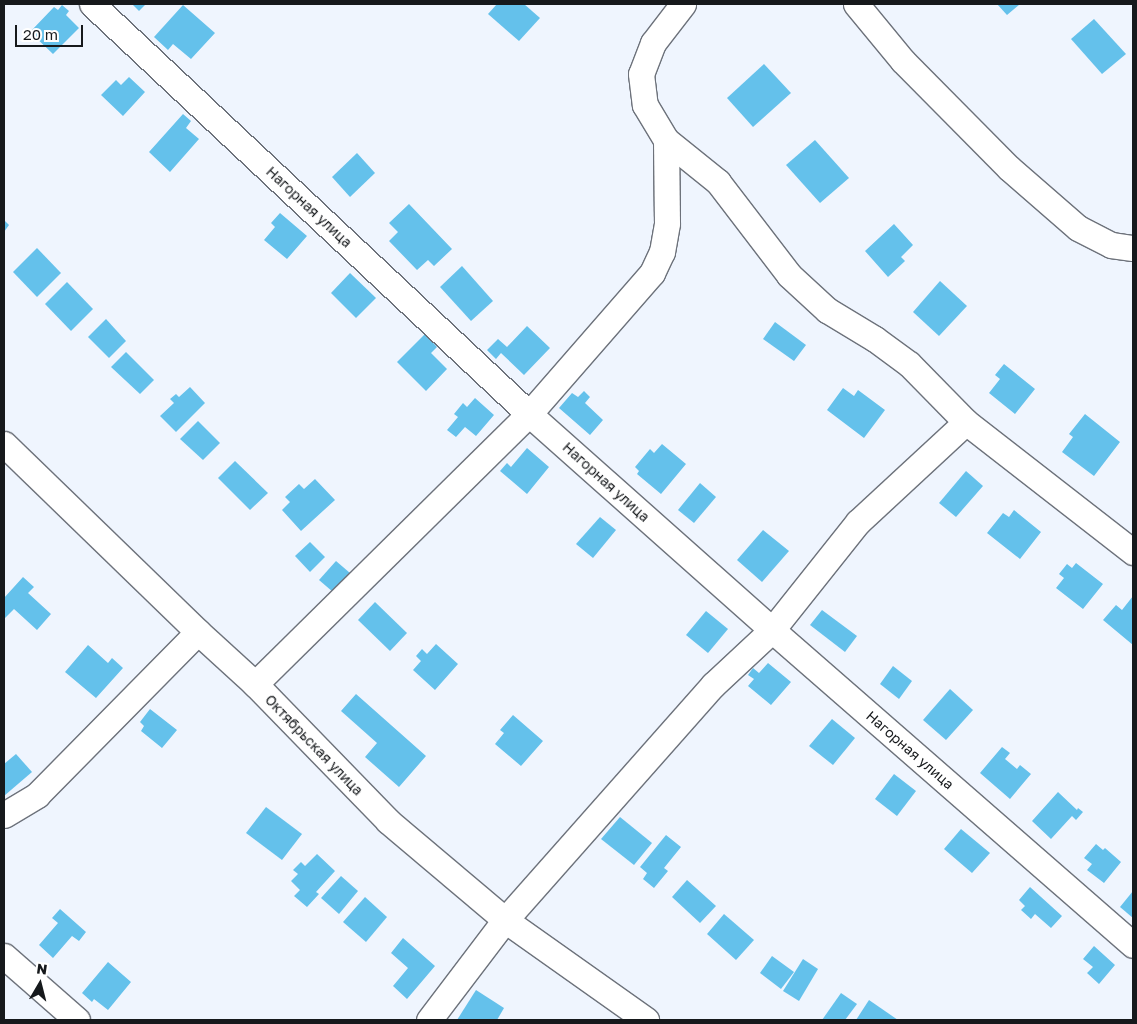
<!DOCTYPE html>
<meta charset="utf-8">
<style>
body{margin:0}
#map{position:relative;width:1137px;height:1024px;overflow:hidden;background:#eff5fe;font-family:"Golos Text",sans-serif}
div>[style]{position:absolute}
.building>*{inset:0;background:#64c1eb}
.roads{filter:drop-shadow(1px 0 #6d727b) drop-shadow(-1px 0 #6d727b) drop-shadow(0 1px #6d727b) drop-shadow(0 -1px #6d727b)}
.minor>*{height:25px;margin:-12.5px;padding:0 12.5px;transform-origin:12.5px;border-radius:12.5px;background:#fff}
span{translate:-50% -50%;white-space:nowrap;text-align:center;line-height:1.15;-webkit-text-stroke:4px #fff;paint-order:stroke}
.street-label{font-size:14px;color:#16191c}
.frame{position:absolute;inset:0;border:5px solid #16191c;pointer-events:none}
.north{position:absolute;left:15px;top:959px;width:50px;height:50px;-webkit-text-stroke:4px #fff;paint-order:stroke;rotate:8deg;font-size:14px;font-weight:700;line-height:20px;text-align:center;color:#16191c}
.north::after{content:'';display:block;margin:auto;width:18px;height:22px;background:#16191c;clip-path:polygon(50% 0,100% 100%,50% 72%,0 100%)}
.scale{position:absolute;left:15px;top:25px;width:68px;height:22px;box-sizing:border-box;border:2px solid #16191c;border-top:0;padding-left:6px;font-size:15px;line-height:18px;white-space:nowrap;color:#16191c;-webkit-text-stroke:4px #fff;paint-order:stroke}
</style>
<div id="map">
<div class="building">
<div style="clip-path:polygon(132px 4px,146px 4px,139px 11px)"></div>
<div style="clip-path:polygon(497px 4px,524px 4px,540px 18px,519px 41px,488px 14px)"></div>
<div style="clip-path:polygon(997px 4px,1020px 4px,1007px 15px)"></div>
<div style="clip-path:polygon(62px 5px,69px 11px,66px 15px,79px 28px,53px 54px,30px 32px,54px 7px,58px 10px)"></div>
<div style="clip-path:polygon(183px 5px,215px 33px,191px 59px,173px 44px,168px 50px,154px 37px)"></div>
<div style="clip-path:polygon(1094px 19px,1126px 54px,1102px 74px,1071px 39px)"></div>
<div style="clip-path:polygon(764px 64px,791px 93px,753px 127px,727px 98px)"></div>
<div style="clip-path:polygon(129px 77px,145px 92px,123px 116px,101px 95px,116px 80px,121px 85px)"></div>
<div style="clip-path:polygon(183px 114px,191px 121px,186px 128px,199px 139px,170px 172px,149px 152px)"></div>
<div style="clip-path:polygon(815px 140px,849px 178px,820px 203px,786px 165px)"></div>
<div style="clip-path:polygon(357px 153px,375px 173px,350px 197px,332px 177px)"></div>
<div style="clip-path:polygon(409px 204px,452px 249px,434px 266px,428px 260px,417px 270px,389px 241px,398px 232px,389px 223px)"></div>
<div style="clip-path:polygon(280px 213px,307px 236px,287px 259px,264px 240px,275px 227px,271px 223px)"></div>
<div style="clip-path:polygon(4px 220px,9px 225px,4px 232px)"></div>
<div style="clip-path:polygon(894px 224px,913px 245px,901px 257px,905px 261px,888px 277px,865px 251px)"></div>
<div style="clip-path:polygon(37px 248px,61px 273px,37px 297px,13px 272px)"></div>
<div style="clip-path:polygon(462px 266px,493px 301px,471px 321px,440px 287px)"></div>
<div style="clip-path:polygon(350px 273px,376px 298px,356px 318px,331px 293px)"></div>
<div style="clip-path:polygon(940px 281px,967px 306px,939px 336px,913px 312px)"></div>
<div style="clip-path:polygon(67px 282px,93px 309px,71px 331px,45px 304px)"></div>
<div style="clip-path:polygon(106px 319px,126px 341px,109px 358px,88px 337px)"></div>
<div style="clip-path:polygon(775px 322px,806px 345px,794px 361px,763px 339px)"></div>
<div style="clip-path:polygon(527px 326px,550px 348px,524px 375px,501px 353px,496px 359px,487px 350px,498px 339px,507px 347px)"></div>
<div style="clip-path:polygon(425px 334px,437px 347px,431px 353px,447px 369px,426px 391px,397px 362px)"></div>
<div style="clip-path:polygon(126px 352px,154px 380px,140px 394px,111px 367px)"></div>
<div style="clip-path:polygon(1004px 364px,1035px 389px,1015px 414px,989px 393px,1000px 379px,995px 375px)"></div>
<div style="clip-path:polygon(190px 387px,205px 403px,176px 432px,160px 416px,174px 403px,170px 399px,176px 394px,179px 397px)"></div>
<div style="clip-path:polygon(843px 388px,854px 396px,858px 390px,885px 410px,864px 438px,827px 410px)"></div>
<div style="clip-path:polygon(584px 391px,590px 397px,585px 403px,603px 420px,590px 435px,559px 408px,572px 393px,578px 397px)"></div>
<div style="clip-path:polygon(475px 398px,494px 415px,476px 436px,465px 427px,456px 437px,447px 430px,458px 417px,454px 414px,463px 403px,467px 407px)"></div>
<div style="clip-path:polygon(1085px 414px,1120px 442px,1094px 476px,1062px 452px,1073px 437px,1069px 434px)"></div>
<div style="clip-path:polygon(198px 421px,220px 443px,203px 460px,180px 439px)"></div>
<div style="clip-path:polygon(662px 444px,686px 464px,661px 494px,637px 474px,639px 471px,635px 467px,650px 449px,654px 453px)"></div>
<div style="clip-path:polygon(527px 448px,549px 467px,527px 494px,500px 471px,507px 463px,511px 467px)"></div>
<div style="clip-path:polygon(235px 461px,268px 493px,250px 510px,218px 478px)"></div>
<div style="clip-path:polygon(966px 471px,983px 486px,956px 517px,939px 503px)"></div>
<div style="clip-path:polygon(315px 479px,335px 500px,301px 531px,282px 510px,290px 502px,285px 497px,299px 484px,304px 489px)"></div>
<div style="clip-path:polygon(700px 483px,716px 497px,694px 523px,678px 510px)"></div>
<div style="clip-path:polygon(1014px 510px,1041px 532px,1020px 559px,987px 533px,1003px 513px,1009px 517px)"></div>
<div style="clip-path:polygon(600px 517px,616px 530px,593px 558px,576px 544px)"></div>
<div style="clip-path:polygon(763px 530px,789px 551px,762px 582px,737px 560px)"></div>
<div style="clip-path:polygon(310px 542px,325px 557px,310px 572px,295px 556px)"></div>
<div style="clip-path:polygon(336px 561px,350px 573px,333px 592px,319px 580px)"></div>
<div style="clip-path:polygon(1076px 563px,1103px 584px,1083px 609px,1056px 588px,1064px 578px,1059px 574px,1067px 564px,1072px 568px)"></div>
<div style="clip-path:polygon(23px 577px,34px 587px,28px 593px,51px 614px,37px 630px,14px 609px,4px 619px,4px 598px)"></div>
<div style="clip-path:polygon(1133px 596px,1133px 645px,1103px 620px,1116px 605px,1122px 610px)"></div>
<div style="clip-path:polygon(375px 602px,407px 633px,390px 651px,358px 620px)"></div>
<div style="clip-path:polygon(822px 610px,857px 636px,845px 652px,810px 625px)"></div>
<div style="clip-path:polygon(706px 611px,728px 629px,708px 653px,686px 635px)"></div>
<div style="clip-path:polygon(436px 644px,458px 664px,435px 690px,413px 670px,421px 661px,416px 656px,422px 649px,427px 654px)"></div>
<div style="clip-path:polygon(88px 645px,108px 663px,112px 658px,123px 668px,96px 698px,65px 672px)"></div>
<div style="clip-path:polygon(768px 663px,791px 682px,771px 705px,748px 686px,754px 679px,748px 675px,753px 668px,759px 673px)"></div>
<div style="clip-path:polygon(893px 666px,912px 681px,899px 699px,880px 684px)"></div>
<div style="clip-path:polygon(950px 689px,973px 710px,946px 740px,923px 720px)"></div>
<div style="clip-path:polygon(356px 694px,426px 756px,399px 787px,365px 757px,377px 743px,341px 711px)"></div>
<div style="clip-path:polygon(150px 709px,177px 730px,162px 748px,141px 731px,144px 726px,140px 722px)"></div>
<div style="clip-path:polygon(513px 715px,543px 741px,521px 766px,495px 744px,504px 733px,500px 730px)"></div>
<div style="clip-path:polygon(832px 719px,855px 738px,833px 765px,809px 746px)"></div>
<div style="clip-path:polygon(1002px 747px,1010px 753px,1005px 759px,1017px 769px,1020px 765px,1031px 774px,1010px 799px,980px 773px)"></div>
<div style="clip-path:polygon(16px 754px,32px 772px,4px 796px,4px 764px)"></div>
<div style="clip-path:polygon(894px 774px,916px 791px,897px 816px,875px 799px)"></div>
<div style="clip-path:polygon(1058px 792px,1077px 810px,1078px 808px,1083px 812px,1076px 820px,1072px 816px,1051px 839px,1032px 821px)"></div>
<div style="clip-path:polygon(266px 807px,302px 834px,282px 860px,246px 833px)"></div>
<div style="clip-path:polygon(620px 817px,652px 843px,634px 865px,601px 839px)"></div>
<div style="clip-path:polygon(961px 829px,990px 853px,972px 873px,944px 849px)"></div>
<div style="clip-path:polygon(666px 835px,681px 847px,664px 868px,668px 871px,654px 888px,643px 879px,647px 873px,640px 867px)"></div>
<div style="clip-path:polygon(1096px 844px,1103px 850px,1105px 848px,1121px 862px,1104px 883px,1087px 870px,1092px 864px,1084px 858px)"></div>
<div style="clip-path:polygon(317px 854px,335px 871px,316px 892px,319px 894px,307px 907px,294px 896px,300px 890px,291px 881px,298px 874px,293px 870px,301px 862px,305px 866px)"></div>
<div style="clip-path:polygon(341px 876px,358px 891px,339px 914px,321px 898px)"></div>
<div style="clip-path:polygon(687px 880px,716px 906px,700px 923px,672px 897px)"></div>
<div style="clip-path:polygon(1030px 887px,1062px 916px,1051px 928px,1035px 914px,1031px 919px,1021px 910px,1025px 906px,1019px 900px)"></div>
<div style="clip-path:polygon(1133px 891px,1133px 918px,1120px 907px)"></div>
<div style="clip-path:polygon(365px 897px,387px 917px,366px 942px,343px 922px)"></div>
<div style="clip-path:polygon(60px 909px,86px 932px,79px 941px,72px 936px,53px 958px,39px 945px,58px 923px,52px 918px)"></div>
<div style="clip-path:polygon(724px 914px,754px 940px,736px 960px,707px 934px)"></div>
<div style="clip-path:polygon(403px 938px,435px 966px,407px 999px,393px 986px,408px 968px,391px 953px)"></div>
<div style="clip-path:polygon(1094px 946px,1115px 965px,1099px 984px,1087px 973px,1093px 967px,1083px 959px)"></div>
<div style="clip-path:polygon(772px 956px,794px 972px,781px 989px,760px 973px)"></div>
<div style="clip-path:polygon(803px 959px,818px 969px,799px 1001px,783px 991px)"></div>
<div style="clip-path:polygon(108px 962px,131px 982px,108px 1010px,94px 999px,92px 1002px,82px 993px)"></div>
<div style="clip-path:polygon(476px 990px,504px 1008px,497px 1020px,457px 1020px)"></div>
<div style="clip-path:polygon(841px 993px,857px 1004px,845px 1020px,822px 1020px)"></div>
<div style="clip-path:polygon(869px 1000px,898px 1020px,856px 1020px)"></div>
</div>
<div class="roads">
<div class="minor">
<div style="left:92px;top:4px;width:599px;rotate:43.17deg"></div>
<div style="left:529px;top:414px;width:325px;rotate:41.6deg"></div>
<div style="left:772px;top:630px;width:479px;rotate:41.1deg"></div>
<div style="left:683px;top:4px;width:49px;rotate:127.6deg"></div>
<div style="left:653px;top:43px;width:33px;rotate:111deg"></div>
<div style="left:641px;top:74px;width:31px;rotate:83deg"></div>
<div style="left:645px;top:105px;width:41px;rotate:59deg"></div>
<div style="left:666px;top:140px;width:67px;rotate:38.9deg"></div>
<div style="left:718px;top:182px;width:117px;rotate:52.6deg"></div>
<div style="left:789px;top:275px;width:52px;rotate:42.6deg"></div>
<div style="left:827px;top:310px;width:56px;rotate:31.1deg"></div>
<div style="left:875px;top:339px;width:42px;rotate:36.3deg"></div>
<div style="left:909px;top:364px;width:81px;rotate:45.5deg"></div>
<div style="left:966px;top:422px;width:212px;rotate:37.9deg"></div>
<div style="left:856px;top:4px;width:74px;rotate:50.5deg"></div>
<div style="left:903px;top:61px;width:151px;rotate:45.3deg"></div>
<div style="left:1009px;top:168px;width:91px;rotate:41deg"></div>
<div style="left:1078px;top:228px;width:37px;rotate:27deg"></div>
<div style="left:1111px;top:245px;width:22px;rotate:8deg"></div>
<div style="left:4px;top:444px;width:270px;rotate:44.1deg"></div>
<div style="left:198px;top:632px;width:77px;rotate:42.4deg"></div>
<div style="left:255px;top:684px;width:191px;rotate:45.8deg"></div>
<div style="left:388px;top:821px;width:153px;rotate:40.2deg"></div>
<div style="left:505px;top:920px;width:173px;rotate:35.3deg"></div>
<div style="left:255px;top:684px;width:385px;rotate:-44.6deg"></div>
<div style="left:529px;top:414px;width:187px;rotate:-48.9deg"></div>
<div style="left:652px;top:273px;width:23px;rotate:-65deg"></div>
<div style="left:662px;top:252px;width:29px;rotate:-80deg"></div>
<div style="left:667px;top:223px;width:83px;rotate:-90.7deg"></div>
<div style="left:4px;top:815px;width:39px;rotate:-31deg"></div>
<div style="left:37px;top:795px;width:229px;rotate:-45.4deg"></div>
<div style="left:4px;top:956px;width:97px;rotate:41.2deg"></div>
<div style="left:429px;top:1020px;width:126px;rotate:-52.8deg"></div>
<div style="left:505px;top:920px;width:314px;rotate:-48.5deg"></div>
<div style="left:713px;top:685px;width:81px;rotate:-43deg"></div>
<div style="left:772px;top:630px;width:138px;rotate:-51.5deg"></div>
<div style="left:858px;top:522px;width:147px;rotate:-42.8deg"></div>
</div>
</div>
<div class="street-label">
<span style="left:309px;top:207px;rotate:43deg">Нагорная улица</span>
<span style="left:606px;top:482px;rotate:42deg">Нагорная улица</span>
<span style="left:314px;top:745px;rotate:46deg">Октябрьская улица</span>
<span style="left:910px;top:750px;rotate:41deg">Нагорная улица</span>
</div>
<div class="frame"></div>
<div class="north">N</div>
<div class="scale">20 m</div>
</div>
